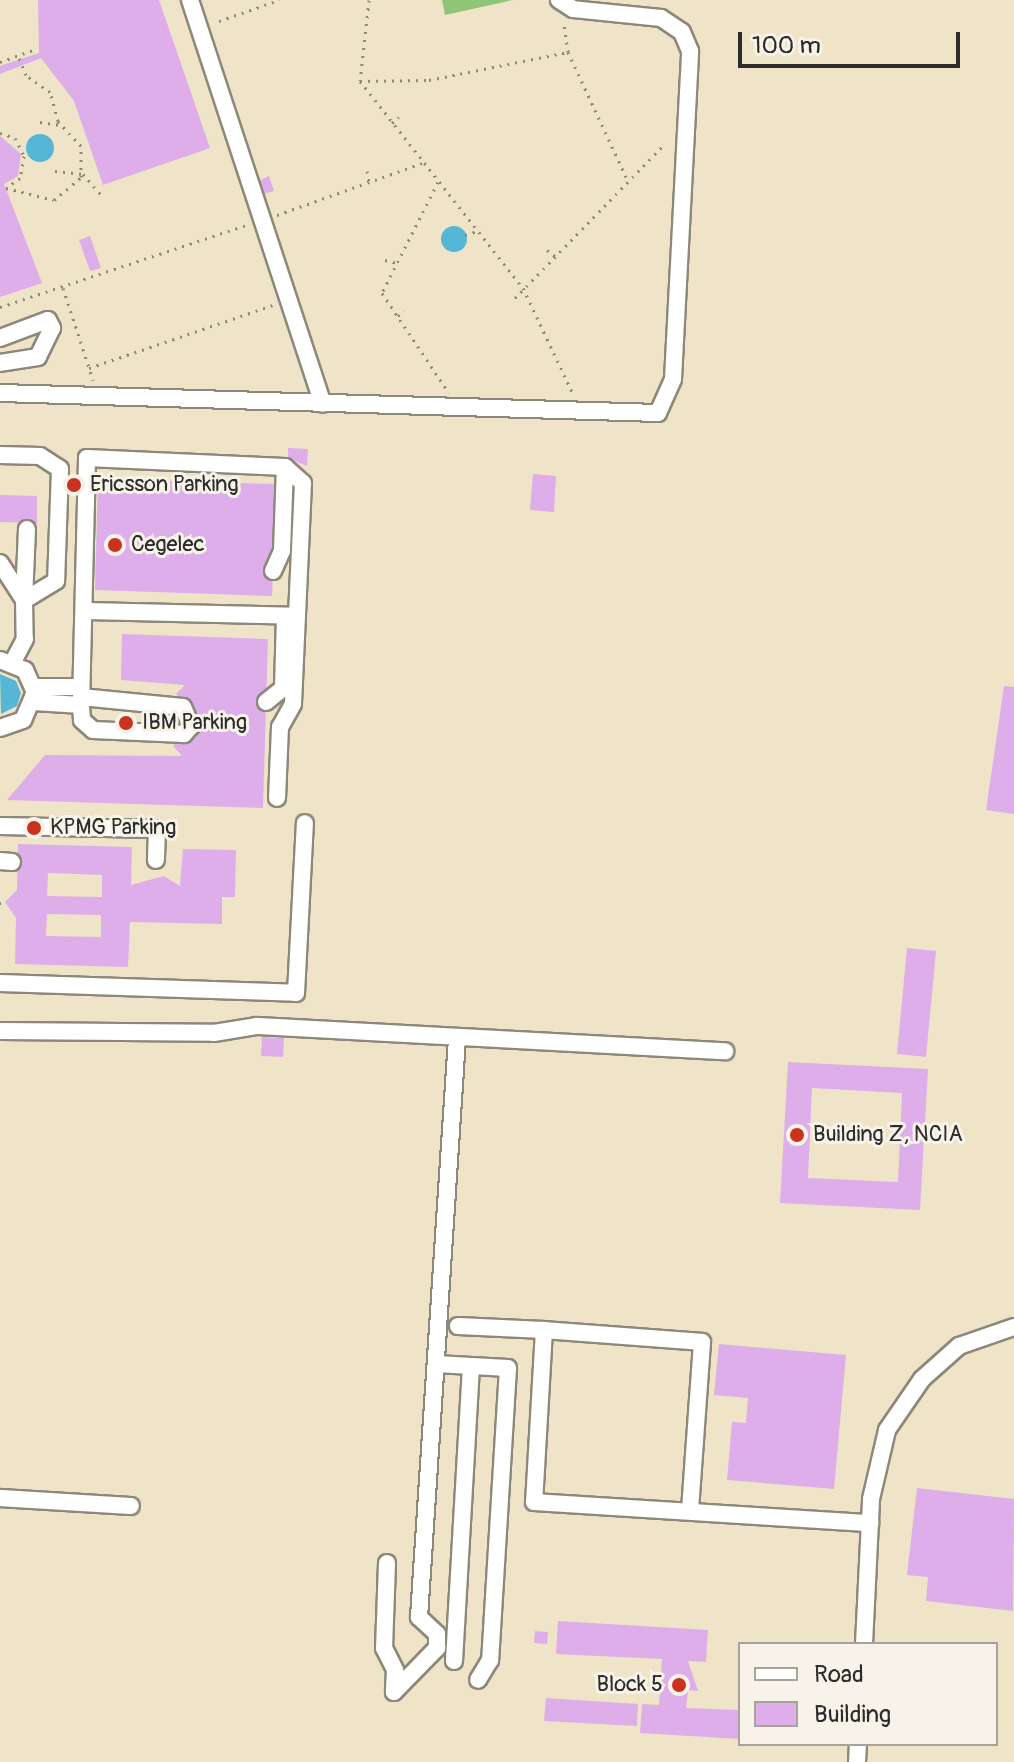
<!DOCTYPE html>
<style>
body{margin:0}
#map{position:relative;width:1014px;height:1762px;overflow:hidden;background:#efe4c8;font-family:Pangolin,sans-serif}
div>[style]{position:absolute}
.green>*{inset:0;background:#8fc577}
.water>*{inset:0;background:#56b6d5}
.round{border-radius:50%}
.building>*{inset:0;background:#ddaee9}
.path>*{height:3px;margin-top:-1.5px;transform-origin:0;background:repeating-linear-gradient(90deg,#8d887a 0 2px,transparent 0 8px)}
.roads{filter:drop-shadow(2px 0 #8d887a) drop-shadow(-2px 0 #8d887a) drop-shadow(0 2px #8d887a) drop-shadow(0 -2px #8d887a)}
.minor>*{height:16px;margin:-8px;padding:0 8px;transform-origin:8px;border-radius:8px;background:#fff}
.dots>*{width:22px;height:22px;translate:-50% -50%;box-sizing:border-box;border:4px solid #f7f3e8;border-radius:50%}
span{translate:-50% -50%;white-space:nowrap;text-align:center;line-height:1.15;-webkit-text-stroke:6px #f7f3e8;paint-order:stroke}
.poi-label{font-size:22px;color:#2b2b2b}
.left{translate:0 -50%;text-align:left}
.right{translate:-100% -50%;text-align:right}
.legend{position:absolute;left:738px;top:1642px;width:260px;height:104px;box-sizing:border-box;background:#f7f3e8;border:2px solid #a5a39c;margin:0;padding:10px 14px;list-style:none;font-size:24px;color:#2b2b2b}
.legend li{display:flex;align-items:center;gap:16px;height:40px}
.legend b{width:40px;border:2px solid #a5a39c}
.scale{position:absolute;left:738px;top:32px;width:222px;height:36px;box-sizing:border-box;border:4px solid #2b2b2b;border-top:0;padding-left:10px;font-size:24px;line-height:28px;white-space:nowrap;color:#2b2b2b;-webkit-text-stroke:6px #f7f3e8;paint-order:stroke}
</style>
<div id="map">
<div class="green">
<div style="clip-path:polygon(442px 0,513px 0,445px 15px)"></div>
</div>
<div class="water">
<div class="round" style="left:26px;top:134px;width:28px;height:28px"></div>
<div class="round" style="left:441px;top:226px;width:26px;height:26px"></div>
<div style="clip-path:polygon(0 674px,16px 681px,21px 693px,17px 706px,1px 714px)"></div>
</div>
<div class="building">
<div style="clip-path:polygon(38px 0,159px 0,210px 148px,103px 185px,74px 101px,41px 58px,0 74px,0 66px,39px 53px)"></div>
<div style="clip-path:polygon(0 136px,21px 154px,18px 176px,4px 184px,42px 283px,0 297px)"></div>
<div style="clip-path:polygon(269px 176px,274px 191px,264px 194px,259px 181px)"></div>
<div style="clip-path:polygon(90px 236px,101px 268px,90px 271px,79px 240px)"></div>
<div style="clip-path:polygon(288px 448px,308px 449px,307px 466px,288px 458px)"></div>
<div style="clip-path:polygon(533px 474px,556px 476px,554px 512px,530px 510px)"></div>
<div style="clip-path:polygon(98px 479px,276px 484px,272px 596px,95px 590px)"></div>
<div style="clip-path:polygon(0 495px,37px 496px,37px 523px,0 522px)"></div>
<div style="clip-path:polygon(122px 634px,268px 639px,263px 808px,7px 800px,45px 755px,182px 756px,173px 746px,197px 718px,176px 694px,185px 685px,121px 680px)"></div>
<div style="clip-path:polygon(1004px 686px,1014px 687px,1014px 814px,986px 810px)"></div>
<div style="clip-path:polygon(evenodd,18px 844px,132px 847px,131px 885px,164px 876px,180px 886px,183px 849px,236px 850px,235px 897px,222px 897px,222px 924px,130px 922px,128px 967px,15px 964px,16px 918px,5px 902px,17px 890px,18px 844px,48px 873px,102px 875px,102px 897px,47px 896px,48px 873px,18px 844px,47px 914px,101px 915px,101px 937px,46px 936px,47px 914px)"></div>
<div style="clip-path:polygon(907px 948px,936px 951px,926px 1057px,897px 1054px)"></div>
<div style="clip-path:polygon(262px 1037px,284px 1038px,283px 1057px,261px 1056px)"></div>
<div style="clip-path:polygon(evenodd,788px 1062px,928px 1069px,920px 1210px,780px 1203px,788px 1062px,812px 1088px,902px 1093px,898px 1182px,808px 1178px,812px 1088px)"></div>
<div style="clip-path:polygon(719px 1344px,846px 1355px,834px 1489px,727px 1480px,732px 1422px,746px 1423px,748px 1398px,714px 1395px)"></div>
<div style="clip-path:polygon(917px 1488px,1014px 1499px,1013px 1611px,926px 1601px,928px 1577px,907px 1575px)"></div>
<div style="clip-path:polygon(558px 1621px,708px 1630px,706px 1662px,688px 1661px,698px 1691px,688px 1690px,686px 1708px,740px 1710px,740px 1739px,640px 1733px,642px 1704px,659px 1705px,662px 1659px,556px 1654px)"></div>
<div style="clip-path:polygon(535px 1631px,548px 1632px,547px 1644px,534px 1643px)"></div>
<div style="clip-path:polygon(546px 1698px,638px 1704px,637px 1726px,544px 1721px)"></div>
</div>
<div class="path">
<div style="left:369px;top:0;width:81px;rotate:96.3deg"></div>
<div style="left:360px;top:81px;width:263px;rotate:51.8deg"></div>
<div style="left:523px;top:288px;width:119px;rotate:64.7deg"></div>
<div style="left:219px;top:21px;width:64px;rotate:-19.3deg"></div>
<div style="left:568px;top:52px;width:140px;rotate:65.1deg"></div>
<div style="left:0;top:62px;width:35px;rotate:-20deg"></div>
<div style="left:360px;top:81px;width:69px;rotate:-0.8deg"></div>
<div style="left:429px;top:80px;width:142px;rotate:-11.4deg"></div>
<div style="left:568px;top:52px;width:29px;rotate:-98deg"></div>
<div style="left:40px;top:122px;width:21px;rotate:8deg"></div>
<div style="left:392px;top:123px;width:9px;rotate:-41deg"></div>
<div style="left:0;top:133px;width:16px;rotate:18deg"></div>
<div style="left:15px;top:138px;width:20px;rotate:63deg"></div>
<div style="left:24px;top:156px;width:22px;rotate:100deg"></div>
<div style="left:20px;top:178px;width:17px;rotate:144deg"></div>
<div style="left:6px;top:188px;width:49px;rotate:14deg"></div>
<div style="left:54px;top:200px;width:35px;rotate:-40deg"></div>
<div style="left:81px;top:177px;width:31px;rotate:-90deg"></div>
<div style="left:81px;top:146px;width:34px;rotate:-133deg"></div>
<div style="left:58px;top:121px;width:30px;rotate:-105deg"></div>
<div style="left:50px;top:92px;width:29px;rotate:-145deg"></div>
<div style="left:26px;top:75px;width:22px;rotate:-112deg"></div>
<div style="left:55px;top:171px;width:28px;rotate:6deg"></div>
<div style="left:83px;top:174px;width:29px;rotate:49deg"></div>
<div style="left:367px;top:171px;width:11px;rotate:80deg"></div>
<div style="left:438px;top:182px;width:124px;rotate:116.8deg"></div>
<div style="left:382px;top:293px;width:120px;rotate:56.2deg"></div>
<div style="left:277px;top:215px;width:154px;rotate:-19.7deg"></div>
<div style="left:465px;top:235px;width:13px;rotate:-18deg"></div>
<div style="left:547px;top:250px;width:10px;rotate:37deg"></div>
<div style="left:385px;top:260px;width:12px;rotate:14deg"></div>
<div style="left:63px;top:288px;width:97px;rotate:71.9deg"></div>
<div style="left:515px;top:298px;width:212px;rotate:-45.8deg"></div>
<div style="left:0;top:307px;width:260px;rotate:-18.4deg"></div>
<div style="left:398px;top:316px;width:8px;rotate:-45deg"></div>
<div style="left:89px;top:368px;width:198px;rotate:-18.9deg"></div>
<div style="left:0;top:903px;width:1px"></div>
</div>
<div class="roads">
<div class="minor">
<div style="left:190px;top:0;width:425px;rotate:71.8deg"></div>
<div style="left:0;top:338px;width:51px;rotate:-20.6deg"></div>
<div style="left:48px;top:320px;width:9px;rotate:63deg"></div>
<div style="left:52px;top:328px;width:32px;rotate:116deg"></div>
<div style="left:38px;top:357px;width:38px;rotate:171deg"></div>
<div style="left:0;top:393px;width:658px;rotate:1.74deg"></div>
<div style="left:658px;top:413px;width:37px;rotate:-66deg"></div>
<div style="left:673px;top:379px;width:328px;rotate:-87deg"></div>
<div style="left:690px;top:51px;width:21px;rotate:-113deg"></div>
<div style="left:682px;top:32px;width:25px;rotate:-146deg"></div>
<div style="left:661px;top:18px;width:88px;rotate:-174.2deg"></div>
<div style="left:573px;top:9px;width:17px;rotate:-147deg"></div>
<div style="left:0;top:455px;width:40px;rotate:1.4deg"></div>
<div style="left:40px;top:456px;width:24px;rotate:33deg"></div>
<div style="left:60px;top:469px;width:112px;rotate:92deg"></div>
<div style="left:56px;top:581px;width:37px;rotate:149deg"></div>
<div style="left:24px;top:600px;width:71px;rotate:-87.6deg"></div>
<div style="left:0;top:563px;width:44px;rotate:57deg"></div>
<div style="left:24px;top:600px;width:39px;rotate:89deg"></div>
<div style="left:25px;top:639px;width:26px;rotate:118deg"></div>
<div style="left:273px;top:571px;width:22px;rotate:-66deg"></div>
<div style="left:282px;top:551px;width:84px;rotate:-88deg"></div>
<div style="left:84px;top:611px;width:213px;rotate:1.3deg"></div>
<div style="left:0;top:660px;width:27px;rotate:22deg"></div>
<div style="left:25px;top:670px;width:24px;rotate:66deg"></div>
<div style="left:35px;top:692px;width:30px;rotate:113deg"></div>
<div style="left:23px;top:720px;width:24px;rotate:161deg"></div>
<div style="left:34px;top:687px;width:47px"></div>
<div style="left:81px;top:697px;width:102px;rotate:5.6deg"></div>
<div style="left:183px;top:707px;width:21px;rotate:67deg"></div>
<div style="left:191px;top:726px;width:11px;rotate:131deg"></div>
<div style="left:184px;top:734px;width:91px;rotate:-177.5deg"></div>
<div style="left:93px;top:730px;width:15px;rotate:-138deg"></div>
<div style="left:82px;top:720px;width:15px;rotate:-94deg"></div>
<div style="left:81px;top:705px;width:247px;rotate:-88.6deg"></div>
<div style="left:87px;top:458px;width:198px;rotate:2.6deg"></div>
<div style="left:285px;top:467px;width:24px;rotate:42deg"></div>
<div style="left:303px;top:483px;width:221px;rotate:92.6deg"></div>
<div style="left:293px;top:704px;width:26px;rotate:119deg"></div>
<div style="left:280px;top:727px;width:71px;rotate:92.4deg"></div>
<div style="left:34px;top:702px;width:47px;rotate:3.7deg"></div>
<div style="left:266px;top:702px;width:22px;rotate:-39deg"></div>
<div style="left:283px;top:688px;width:72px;rotate:-88.4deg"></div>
<div style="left:0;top:826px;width:157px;rotate:1.1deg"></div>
<div style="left:157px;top:829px;width:31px;rotate:92deg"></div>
<div style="left:0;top:861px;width:12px;rotate:5deg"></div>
<div style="left:0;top:983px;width:296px;rotate:1.9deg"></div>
<div style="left:296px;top:993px;width:170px;rotate:-87deg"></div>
<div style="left:0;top:1031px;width:214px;rotate:0.5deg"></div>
<div style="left:214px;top:1033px;width:44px;rotate:-9.2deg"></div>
<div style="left:257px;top:1026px;width:469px;rotate:3.1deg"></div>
<div style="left:458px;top:1326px;width:86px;rotate:2.7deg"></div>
<div style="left:436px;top:1364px;width:72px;rotate:3.2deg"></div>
<div style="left:508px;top:1368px;width:293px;rotate:93.5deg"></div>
<div style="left:490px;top:1660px;width:23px;rotate:121deg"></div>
<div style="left:0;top:1498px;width:131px;rotate:3.5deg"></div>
<div style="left:690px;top:1510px;width:168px;rotate:-85.9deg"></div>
<div style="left:702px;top:1342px;width:158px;rotate:-175.7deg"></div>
<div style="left:544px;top:1330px;width:172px;rotate:93.3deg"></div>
<div style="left:534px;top:1502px;width:337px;rotate:3.6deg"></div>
<div style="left:387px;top:1563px;width:85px;rotate:92deg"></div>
<div style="left:384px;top:1648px;width:25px;rotate:63deg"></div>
<div style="left:395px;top:1670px;width:22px;rotate:93deg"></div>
<div style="left:864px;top:1644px;width:145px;rotate:-87.2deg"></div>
<div style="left:871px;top:1499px;width:71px;rotate:-76.9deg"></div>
<div style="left:887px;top:1430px;width:62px;rotate:-55.5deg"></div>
<div style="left:922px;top:1379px;width:50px;rotate:-41.7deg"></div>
<div style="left:959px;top:1346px;width:58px;rotate:-19.1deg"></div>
<div style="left:454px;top:1661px;width:295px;rotate:-86.7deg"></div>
<div style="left:394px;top:1692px;width:62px;rotate:-45.7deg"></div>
<div style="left:437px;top:1648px;width:14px;rotate:-90deg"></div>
<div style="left:437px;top:1634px;width:25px;rotate:-137deg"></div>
<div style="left:419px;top:1617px;width:579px;rotate:-86.24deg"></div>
<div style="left:857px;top:1762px;width:18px;rotate:-87deg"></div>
</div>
</div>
<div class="dots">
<div style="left:74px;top:485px;background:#c8321e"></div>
<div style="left:115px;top:545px;background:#c8321e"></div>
<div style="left:126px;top:723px;background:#c8321e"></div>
<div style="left:34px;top:828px;background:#c8321e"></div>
<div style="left:797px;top:1135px;background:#c8321e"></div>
<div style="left:679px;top:1685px;background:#c8321e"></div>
</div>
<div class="poi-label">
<span class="left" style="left:90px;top:485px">Ericsson Parking</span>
<span class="left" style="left:131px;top:545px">Cegelec</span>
<span class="left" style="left:142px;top:723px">IBM Parking</span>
<span class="left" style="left:50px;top:828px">KPMG Parking</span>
<span class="left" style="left:813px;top:1135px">Building Z, NCIA</span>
<span class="right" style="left:663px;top:1685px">Block 5</span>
</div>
<ul class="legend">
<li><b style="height:10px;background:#fff"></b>Road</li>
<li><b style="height:22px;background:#ddaee9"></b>Building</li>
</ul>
<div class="scale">100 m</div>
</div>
